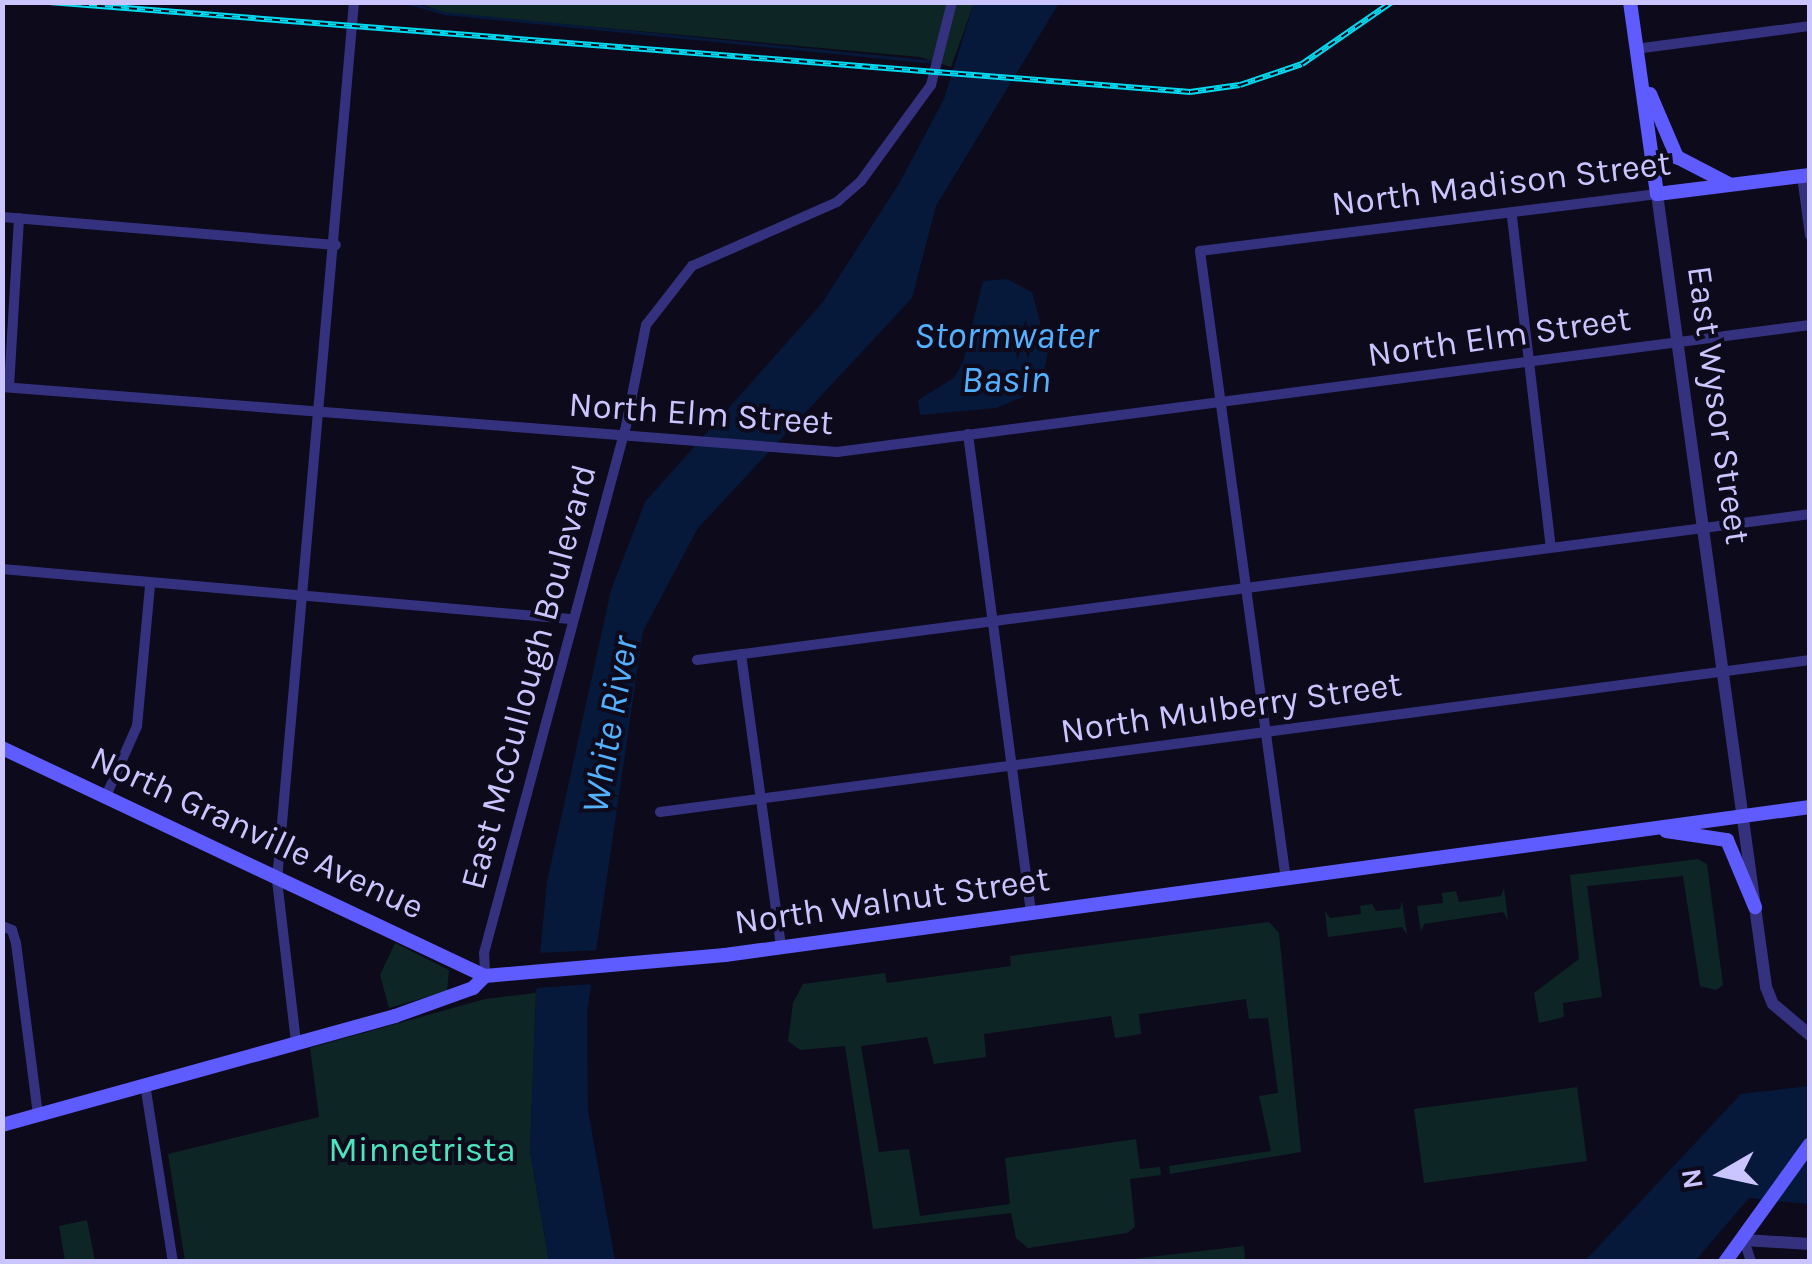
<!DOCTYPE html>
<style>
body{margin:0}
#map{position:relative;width:1812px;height:1264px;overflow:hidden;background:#0d0a1c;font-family:Karla,sans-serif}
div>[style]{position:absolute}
.green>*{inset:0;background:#0d2625}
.water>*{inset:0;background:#06193a}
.pier>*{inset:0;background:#0d0a1c}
.stream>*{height:2.5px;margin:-1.25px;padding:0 1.25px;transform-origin:1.25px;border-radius:1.25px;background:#06193a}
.minor>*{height:10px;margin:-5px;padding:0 5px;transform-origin:5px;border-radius:5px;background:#34327e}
.tertiary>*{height:12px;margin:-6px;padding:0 6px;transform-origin:6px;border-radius:6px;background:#34327e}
.secondary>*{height:14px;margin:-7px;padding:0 7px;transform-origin:7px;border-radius:7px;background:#5f5cff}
.rail>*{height:6px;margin-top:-3px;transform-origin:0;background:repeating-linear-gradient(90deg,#0d0a1c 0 8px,#00daf0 0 16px);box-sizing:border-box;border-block:2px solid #00daf0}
span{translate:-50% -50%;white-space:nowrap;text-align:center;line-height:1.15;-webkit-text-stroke:8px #0d0a1c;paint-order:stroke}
.street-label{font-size:35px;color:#cbc5ff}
.park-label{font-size:35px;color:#4be5bd}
.water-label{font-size:38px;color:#53b1ff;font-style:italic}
.frame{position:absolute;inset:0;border:5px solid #cbc5ff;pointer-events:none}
.north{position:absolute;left:1672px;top:1124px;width:100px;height:100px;-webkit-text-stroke:8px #0d0a1c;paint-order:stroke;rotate:261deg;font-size:28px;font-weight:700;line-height:40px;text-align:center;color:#cbc5ff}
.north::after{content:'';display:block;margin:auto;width:35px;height:45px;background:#cbc5ff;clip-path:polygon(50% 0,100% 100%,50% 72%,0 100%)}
</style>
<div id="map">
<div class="green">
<div style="clip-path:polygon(420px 3px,974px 3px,951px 67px,920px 57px,444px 13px)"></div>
<div style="clip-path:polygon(1698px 859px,1707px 864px,1723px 985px,1716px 990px,1700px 986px,1683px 876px,1587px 886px,1602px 997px,1563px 1003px,1564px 1017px,1539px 1023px,1534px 993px,1579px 959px,1570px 875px)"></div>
<div style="clip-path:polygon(1504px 888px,1508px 920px,1503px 912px,1424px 924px,1421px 932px,1417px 906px,1443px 903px,1442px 893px,1456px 891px,1459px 902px,1501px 896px)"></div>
<div style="clip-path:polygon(1402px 901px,1407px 934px,1402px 927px,1328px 937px,1325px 911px,1330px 918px,1361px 914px,1360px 906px,1372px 904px,1376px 911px,1400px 909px)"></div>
<div style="clip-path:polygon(1269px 922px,1279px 933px,1301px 1152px,1170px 1174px,1169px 1166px,1271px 1151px,1259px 1096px,1278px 1093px,1268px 1018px,1249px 1019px,1246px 999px,1139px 1014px,1141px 1034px,1115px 1038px,1111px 1016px,984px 1034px,986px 1057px,934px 1064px,927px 1037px,861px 1046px,879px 1152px,909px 1149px,920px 1216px,1010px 1204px,1005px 1158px,1136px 1139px,1140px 1169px,1160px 1167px,1161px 1175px,1130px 1179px,1135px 1227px,1127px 1233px,1028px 1248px,1016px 1238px,1011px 1213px,873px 1229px,845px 1046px,800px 1050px,788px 1041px,793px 1003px,803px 984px,885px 973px,887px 983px,1011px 966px,1010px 956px)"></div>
<div style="clip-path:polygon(395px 943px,449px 970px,447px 991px,389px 1008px,380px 975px)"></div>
<div style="clip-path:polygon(536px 993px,530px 1151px,549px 1261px,185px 1261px,168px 1154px,319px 1117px,310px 1048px,485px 999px)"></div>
<div style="clip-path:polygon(1577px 1087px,1587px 1161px,1424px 1183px,1414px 1109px)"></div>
<div style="clip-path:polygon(87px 1220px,95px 1261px,65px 1261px,59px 1226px)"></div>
<div style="clip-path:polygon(1244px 1246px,1245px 1261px,1116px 1261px)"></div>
</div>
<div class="water">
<div style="clip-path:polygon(974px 3px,1059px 3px,936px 206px,912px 298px,698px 528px,643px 631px,587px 1013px,588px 1110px,615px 1261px,549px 1261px,530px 1151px,536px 993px,547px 882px,611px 590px,645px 502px,822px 303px,900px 182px,944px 99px)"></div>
<div style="clip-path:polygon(1007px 279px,1032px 292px,1048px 352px,1040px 390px,996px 408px,920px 415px,918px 400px,954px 378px,963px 362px,983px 281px)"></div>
<div style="clip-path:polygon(1809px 1086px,1809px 1204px,1749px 1198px,1695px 1261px,1584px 1262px,1741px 1094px)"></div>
</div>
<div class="pier">
<div style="clip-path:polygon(600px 950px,595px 984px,534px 988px,538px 953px)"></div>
</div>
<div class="stream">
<div style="left:406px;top:2px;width:40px;rotate:16deg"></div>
<div style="left:444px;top:13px;width:493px;rotate:5.7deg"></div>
</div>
<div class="minor">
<div style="left:1635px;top:49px;width:177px;rotate:-7.5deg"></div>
<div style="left:1802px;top:176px;width:60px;rotate:82.3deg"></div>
<div style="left:2px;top:217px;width:335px;rotate:4.8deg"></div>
<div style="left:1512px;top:217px;width:332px;rotate:83.3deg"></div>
<div style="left:2px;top:387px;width:838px;rotate:4.45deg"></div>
<div style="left:837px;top:452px;width:981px;rotate:-7.44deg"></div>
<div style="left:9px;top:387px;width:169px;rotate:-86.6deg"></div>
<div style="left:968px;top:434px;width:482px;rotate:82.5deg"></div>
<div style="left:2px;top:569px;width:570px;rotate:5.03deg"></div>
<div style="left:741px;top:654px;width:296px;rotate:82.2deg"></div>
<div style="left:697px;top:660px;width:1123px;rotate:-7.47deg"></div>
<div style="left:106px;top:796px;width:77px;rotate:-66.1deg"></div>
<div style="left:137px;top:726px;width:142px;rotate:-84.7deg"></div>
<div style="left:660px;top:812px;width:1160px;rotate:-7.53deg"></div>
<div style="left:1286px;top:880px;width:635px;rotate:-97.79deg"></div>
<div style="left:1200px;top:251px;width:461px;rotate:-7.1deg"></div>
<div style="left:2px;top:926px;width:11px;rotate:22deg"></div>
<div style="left:12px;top:930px;width:14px;rotate:73deg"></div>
<div style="left:16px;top:943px;width:173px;rotate:82.7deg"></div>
<div style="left:485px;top:976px;width:23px;rotate:-92deg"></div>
<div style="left:484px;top:953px;width:546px;rotate:-74.92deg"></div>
<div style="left:626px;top:426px;width:103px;rotate:-78.8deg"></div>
<div style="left:646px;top:325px;width:75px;rotate:-52.1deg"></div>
<div style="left:692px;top:266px;width:158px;rotate:-23.8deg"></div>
<div style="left:837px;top:202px;width:32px;rotate:-41deg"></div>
<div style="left:861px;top:181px;width:119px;rotate:-53.9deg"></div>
<div style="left:931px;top:85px;width:86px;rotate:-75.8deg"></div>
<div style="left:296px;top:1042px;width:163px;rotate:-96.7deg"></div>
<div style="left:277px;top:880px;width:881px;rotate:-84.99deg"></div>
<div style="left:145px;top:1084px;width:180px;rotate:81.1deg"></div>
<div style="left:1744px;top:1240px;width:23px;rotate:72deg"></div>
</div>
<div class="tertiary">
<div style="left:1657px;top:194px;width:800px;rotate:82.17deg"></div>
<div style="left:1766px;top:987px;width:18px;rotate:68deg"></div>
<div style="left:1773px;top:1004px;width:48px;rotate:40deg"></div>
<div style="left:1744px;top:1240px;width:66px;rotate:3.5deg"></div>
</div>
<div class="secondary">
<div style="left:1630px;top:2px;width:194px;rotate:82deg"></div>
<div style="left:1657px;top:194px;width:154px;rotate:-7.1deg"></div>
<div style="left:1650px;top:94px;width:69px;rotate:66.8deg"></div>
<div style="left:1677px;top:157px;width:59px;rotate:27.4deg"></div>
<div style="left:2px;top:748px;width:534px;rotate:25.27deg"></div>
<div style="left:1666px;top:831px;width:62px;rotate:8.4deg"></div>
<div style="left:1727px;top:840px;width:73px;rotate:67.3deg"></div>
<div style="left:2px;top:1125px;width:408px;rotate:-15.5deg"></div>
<div style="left:395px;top:1016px;width:83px;rotate:-19.7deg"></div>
<div style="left:473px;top:988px;width:17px;rotate:-45deg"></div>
<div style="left:485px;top:976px;width:241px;rotate:-5deg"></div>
<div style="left:725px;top:955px;width:1095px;rotate:-7.77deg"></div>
<div style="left:1725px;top:1262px;width:145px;rotate:-54.2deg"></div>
</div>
<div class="rail">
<div style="left:49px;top:2px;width:1145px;rotate:4.51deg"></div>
<div style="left:1190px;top:92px;width:50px;rotate:-8deg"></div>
<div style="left:1240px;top:85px;width:65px;rotate:-18.7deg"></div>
<div style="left:1302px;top:64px;width:109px;rotate:-34.6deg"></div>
</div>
<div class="street-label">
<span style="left:1501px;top:184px;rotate:-7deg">North Madison Street</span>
<span style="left:1499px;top:337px;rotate:-8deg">North Elm Street</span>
<span style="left:1718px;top:405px;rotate:82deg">East Wysor Street</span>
<span style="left:701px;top:414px;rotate:4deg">North Elm Street</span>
<span style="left:529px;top:677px;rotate:-75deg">East McCullough Boulevard</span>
<span style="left:1231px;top:708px;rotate:-8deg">North Mulberry Street</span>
<span style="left:257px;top:833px;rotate:25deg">North Granville Avenue</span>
<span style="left:892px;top:901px;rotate:-8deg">North Walnut Street</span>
</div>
<div class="park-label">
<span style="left:422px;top:1150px">Minnetrista</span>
</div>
<div class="water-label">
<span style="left:1006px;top:358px">Stormwater<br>Basin</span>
<span style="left:610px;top:725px;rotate:-80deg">White River</span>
</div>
<div class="frame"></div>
<div class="north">N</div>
</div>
